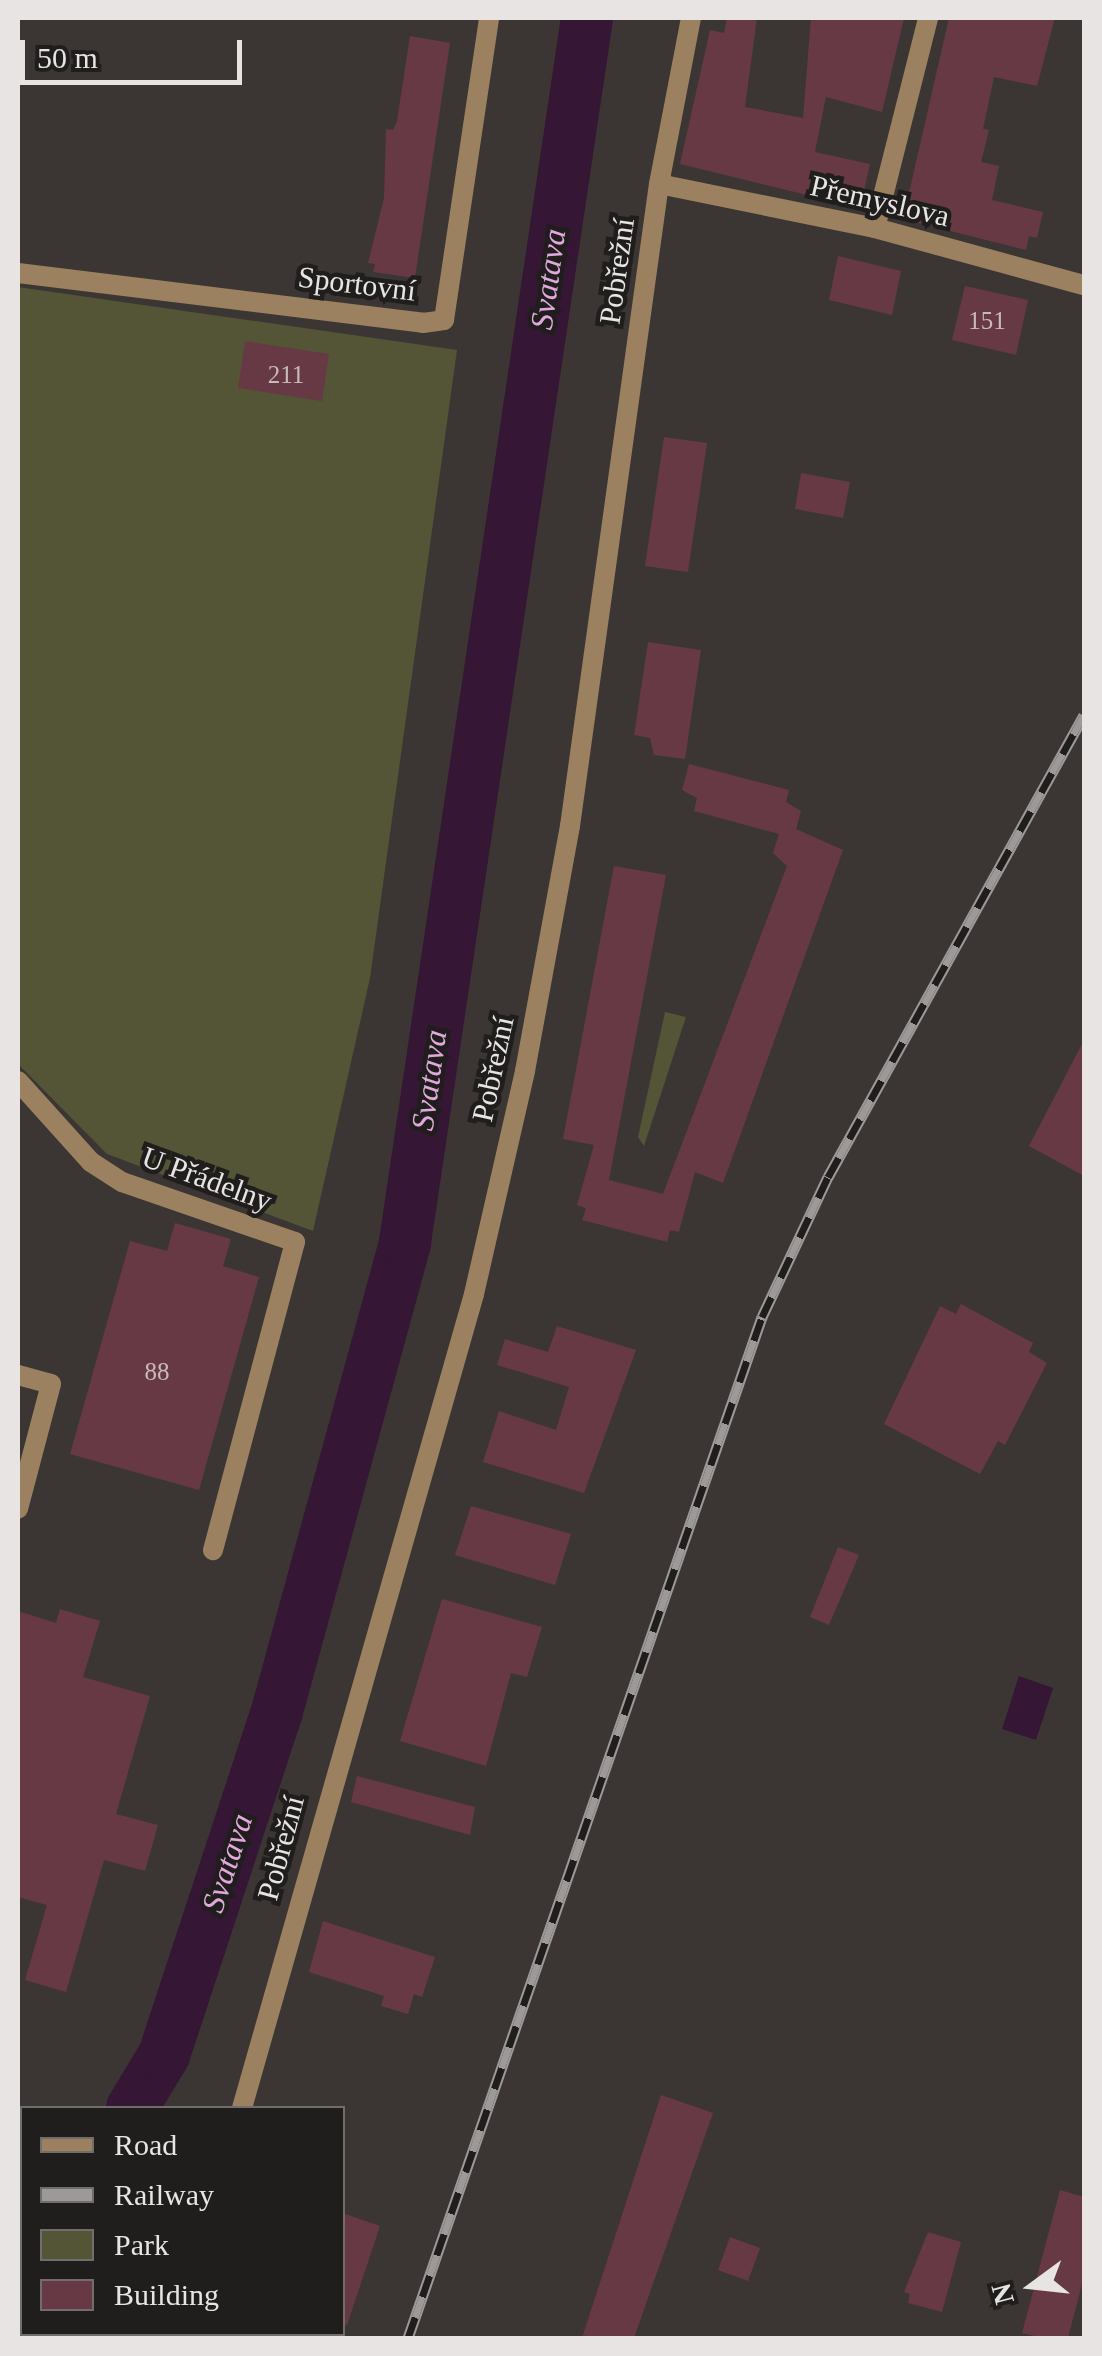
<!DOCTYPE html>
<meta charset="utf-8">
<style>
body{margin:0}
#map{position:relative;width:1102px;height:2356px;overflow:hidden;background:#3b3634;font-family:Georgia,serif}
div>[style]{position:absolute}
.green>*{inset:0;background:#545436}
.water>*{inset:0;background:#351634}
.river>*{height:52px;margin:-26px;padding:0 26px;transform-origin:26px;border-radius:26px;background:#351634}
.building>*{inset:0;background:#673945}
.street>*{height:20px;margin:-10px;padding:0 10px;transform-origin:10px;border-radius:10px;background:#9c8160}
.rail>*{height:11px;margin-top:-5.5px;transform-origin:0;background:repeating-linear-gradient(90deg,#201e1d 0 22px,#9d9998 0 44px);box-sizing:border-box;border-block:2px solid #9d9998}
span{translate:-50% -50%;white-space:nowrap;text-align:center;line-height:1.15;-webkit-text-stroke:9px #201e1d;paint-order:stroke}
.number-label{font-size:25px;color:#c7b9bc}
.number-label span{-webkit-text-stroke-width:0}
.street-label{font-size:30px;color:#e7e4e3}
.water-label{font-size:32px;color:#e2a8dd;font-style:italic}
.frame{position:absolute;inset:0;border:20px solid #e7e4e3;pointer-events:none}
.legend{position:absolute;left:20px;top:2106px;width:325px;height:230px;box-sizing:border-box;background:#201e1d;border:2px solid #706d6c;margin:0;padding:12px 18px;list-style:none;font-size:30px;color:#e7e4e3}
.legend li{display:flex;align-items:center;gap:20px;height:50px}
.legend b{width:50px;border:2px solid #706d6c}
.north{position:absolute;left:982px;top:2236px;width:100px;height:100px;-webkit-text-stroke:8px #201e1d;paint-order:stroke;rotate:255deg;font-size:28px;font-weight:700;line-height:40px;text-align:center;color:#e7e4e3}
.north::after{content:'';display:block;margin:auto;width:35px;height:45px;background:#e7e4e3;clip-path:polygon(50% 0,100% 100%,50% 72%,0 100%)}
.scale{position:absolute;left:20px;top:40px;width:222px;height:45px;box-sizing:border-box;border:5px solid #e7e4e3;border-top:0;padding-left:12px;font-size:30px;line-height:35px;white-space:nowrap;color:#e7e4e3;-webkit-text-stroke:8px #201e1d;paint-order:stroke}
</style>
<div id="map">
<div class="green">
<div style="clip-path:polygon(18px 287px,457px 350px,370px 978px,313px 1231px,107px 1154px,18px 1064px)"></div>
<div style="clip-path:polygon(665px 1012px,686px 1017px,644px 1146px,638px 1137px)"></div>
<div style="clip-path:polygon(67px 2334px,141px 2334px,62px 2338px)"></div>
</div>
<div class="water">
<div style="clip-path:polygon(1019px 1676px,1053px 1688px,1036px 1740px,1002px 1729px)"></div>
</div>
<div class="river">
<div style="left:132px;top:2108px;width:62px;rotate:-58.9deg"></div>
<div style="left:164px;top:2055px;width:358px;rotate:-71.8deg"></div>
<div style="left:276px;top:1715px;width:490px;rotate:-74.7deg"></div>
<div style="left:405px;top:1242px;width:1237px;rotate:-81.54deg"></div>
<div style="left:18px;top:2264px;width:7px;rotate:-56deg"></div>
</div>
<div class="building">
<div style="clip-path:polygon(727px 18px,757px 18px,745px 107px,803px 118px,811px 18px,904px 18px,882px 112px,826px 97px,815px 152px,870px 164px,860px 208px,680px 164px,710px 30px,724px 33px)"></div>
<div style="clip-path:polygon(949px 18px,1055px 18px,1037px 86px,994px 77px,983px 129px,989px 130px,981px 162px,999px 166px,992px 200px,1043px 212px,1037px 238px,1029px 236px,1026px 250px,903px 219px)"></div>
<div style="clip-path:polygon(410px 36px,450px 43px,415px 278px,373px 272px,375px 264px,368px 263px,384px 198px,386px 129px,393px 130px,397px 121px)"></div>
<div style="clip-path:polygon(838px 256px,901px 271px,892px 315px,829px 300px)"></div>
<div style="clip-path:polygon(965px 286px,1028px 300px,1016px 355px,952px 340px)"></div>
<div style="clip-path:polygon(245px 341px,329px 354px,322px 401px,238px 388px)"></div>
<div style="clip-path:polygon(664px 437px,707px 443px,688px 572px,645px 566px)"></div>
<div style="clip-path:polygon(801px 473px,850px 482px,843px 518px,795px 509px)"></div>
<div style="clip-path:polygon(648px 642px,701px 650px,685px 759px,654px 755px,650px 738px,634px 735px)"></div>
<div style="clip-path:polygon(689px 764px,789px 790px,786px 802px,801px 811px,796px 829px,843px 850px,723px 1183px,695px 1172px,679px 1232px,670px 1230px,667px 1242px,582px 1220px,586px 1208px,577px 1205px,594px 1145px,563px 1139px,614px 866px,666px 875px,609px 1180px,663px 1194px,787px 866px,773px 853px,779px 834px,694px 811px,697px 798px,682px 790px)"></div>
<div style="clip-path:polygon(1084px 1040px,1084px 1176px,1029px 1146px)"></div>
<div style="clip-path:polygon(175px 1223px,231px 1239px,223px 1266px,259px 1277px,199px 1490px,70px 1454px,130px 1241px,167px 1251px)"></div>
<div style="clip-path:polygon(961px 1304px,1033px 1343px,1029px 1352px,1047px 1363px,1005px 1445px,998px 1441px,980px 1474px,884px 1424px,940px 1306px,956px 1314px)"></div>
<div style="clip-path:polygon(557px 1326px,636px 1350px,584px 1493px,483px 1462px,499px 1411px,556px 1430px,569px 1387px,497px 1365px,505px 1339px,548px 1352px)"></div>
<div style="clip-path:polygon(471px 1506px,571px 1534px,555px 1585px,455px 1555px)"></div>
<div style="clip-path:polygon(838px 1547px,859px 1555px,829px 1625px,810px 1617px)"></div>
<div style="clip-path:polygon(442px 1599px,542px 1627px,527px 1677px,511px 1673px,486px 1766px,400px 1741px)"></div>
<div style="clip-path:polygon(60px 1609px,100px 1621px,83px 1677px,150px 1696px,116px 1814px,158px 1825px,145px 1871px,104px 1860px,66px 1992px,25px 1980px,47px 1905px,18px 1897px,18px 1611px,56px 1623px)"></div>
<div style="clip-path:polygon(357px 1776px,475px 1807px,470px 1835px,351px 1802px)"></div>
<div style="clip-path:polygon(323px 1921px,435px 1957px,422px 1997px,414px 1994px,408px 2014px,381px 2006px,384px 1996px,309px 1972px)"></div>
<div style="clip-path:polygon(661px 2095px,713px 2113px,634px 2338px,582px 2338px)"></div>
<div style="clip-path:polygon(1060px 2190px,1084px 2197px,1084px 2276px,1068px 2338px,1043px 2338px,1022px 2333px)"></div>
<div style="clip-path:polygon(342px 2213px,380px 2226px,347px 2325px,342px 2324px)"></div>
<div style="clip-path:polygon(928px 2232px,961px 2242px,942px 2312px,908px 2303px,910px 2294px,904px 2292px)"></div>
<div style="clip-path:polygon(730px 2237px,760px 2248px,748px 2281px,718px 2270px)"></div>
</div>
<div class="street">
<div style="left:659px;top:184px;width:220px;rotate:11.5deg"></div>
<div style="left:875px;top:228px;width:217px;rotate:15.3deg"></div>
<div style="left:875px;top:228px;width:217px;rotate:-75.8deg"></div>
<div style="left:18px;top:273px;width:408px;rotate:7deg"></div>
<div style="left:423px;top:323px;width:21px;rotate:-8deg"></div>
<div style="left:444px;top:320px;width:305px;rotate:-81.5deg"></div>
<div style="left:18px;top:1081px;width:109px;rotate:48deg"></div>
<div style="left:91px;top:1162px;width:37px;rotate:33deg"></div>
<div style="left:122px;top:1182px;width:183px;rotate:19.1deg"></div>
<div style="left:295px;top:1242px;width:319px;rotate:104.9deg"></div>
<div style="left:18px;top:1375px;width:34px;rotate:15deg"></div>
<div style="left:51px;top:1384px;width:129px;rotate:104.8deg"></div>
<div style="left:242px;top:2108px;width:846px;rotate:-74.09deg"></div>
<div style="left:474px;top:1294px;width:229px;rotate:-77.1deg"></div>
<div style="left:525px;top:1071px;width:249px;rotate:-79.6deg"></div>
<div style="left:570px;top:826px;width:648px;rotate:-82.11deg"></div>
<div style="left:659px;top:184px;width:169px;rotate:-79.1deg"></div>
<div style="left:44px;top:2338px;width:6px;rotate:-45deg"></div>
<div style="left:163px;top:2338px;width:4px;rotate:-63deg"></div>
</div>
<div class="rail">
<div style="left:408px;top:2338px;width:1081px;rotate:-70.88deg"></div>
<div style="left:762px;top:1317px;width:155px;rotate:-64.8deg"></div>
<div style="left:828px;top:1177px;width:528px;rotate:-61.01deg"></div>
</div>
<div class="number-label">
<span style="left:987px;top:321px">151</span>
<span style="left:286px;top:375px">211</span>
<span style="left:157px;top:1372px">88</span>
</div>
<div class="street-label">
<span style="left:880px;top:201px;rotate:13deg">Přemyslova</span>
<span style="left:617px;top:271px;rotate:-82deg">Pobřežní</span>
<span style="left:357px;top:284px;rotate:7deg">Sportovní</span>
<span style="left:493px;top:1069px;rotate:-78deg">Pobřežní</span>
<span style="left:207px;top:1179px;rotate:20deg">U Přádelny</span>
<span style="left:281px;top:1848px;rotate:-75deg">Pobřežní</span>
</div>
<div class="water-label">
<span style="left:548px;top:279px;rotate:-82deg">Svatava</span>
<span style="left:429px;top:1080px;rotate:-82deg">Svatava</span>
<span style="left:227px;top:1863px;rotate:-72deg">Svatava</span>
</div>
<div class="frame"></div>
<ul class="legend">
<li><b style="height:12px;background:#9c8160"></b>Road</li>
<li><b style="height:12px;background:#9d9998"></b>Railway</li>
<li><b style="height:28px;background:#545436"></b>Park</li>
<li><b style="height:28px;background:#673945"></b>Building</li>
</ul>
<div class="north">N</div>
<div class="scale">50 m</div>
</div>
